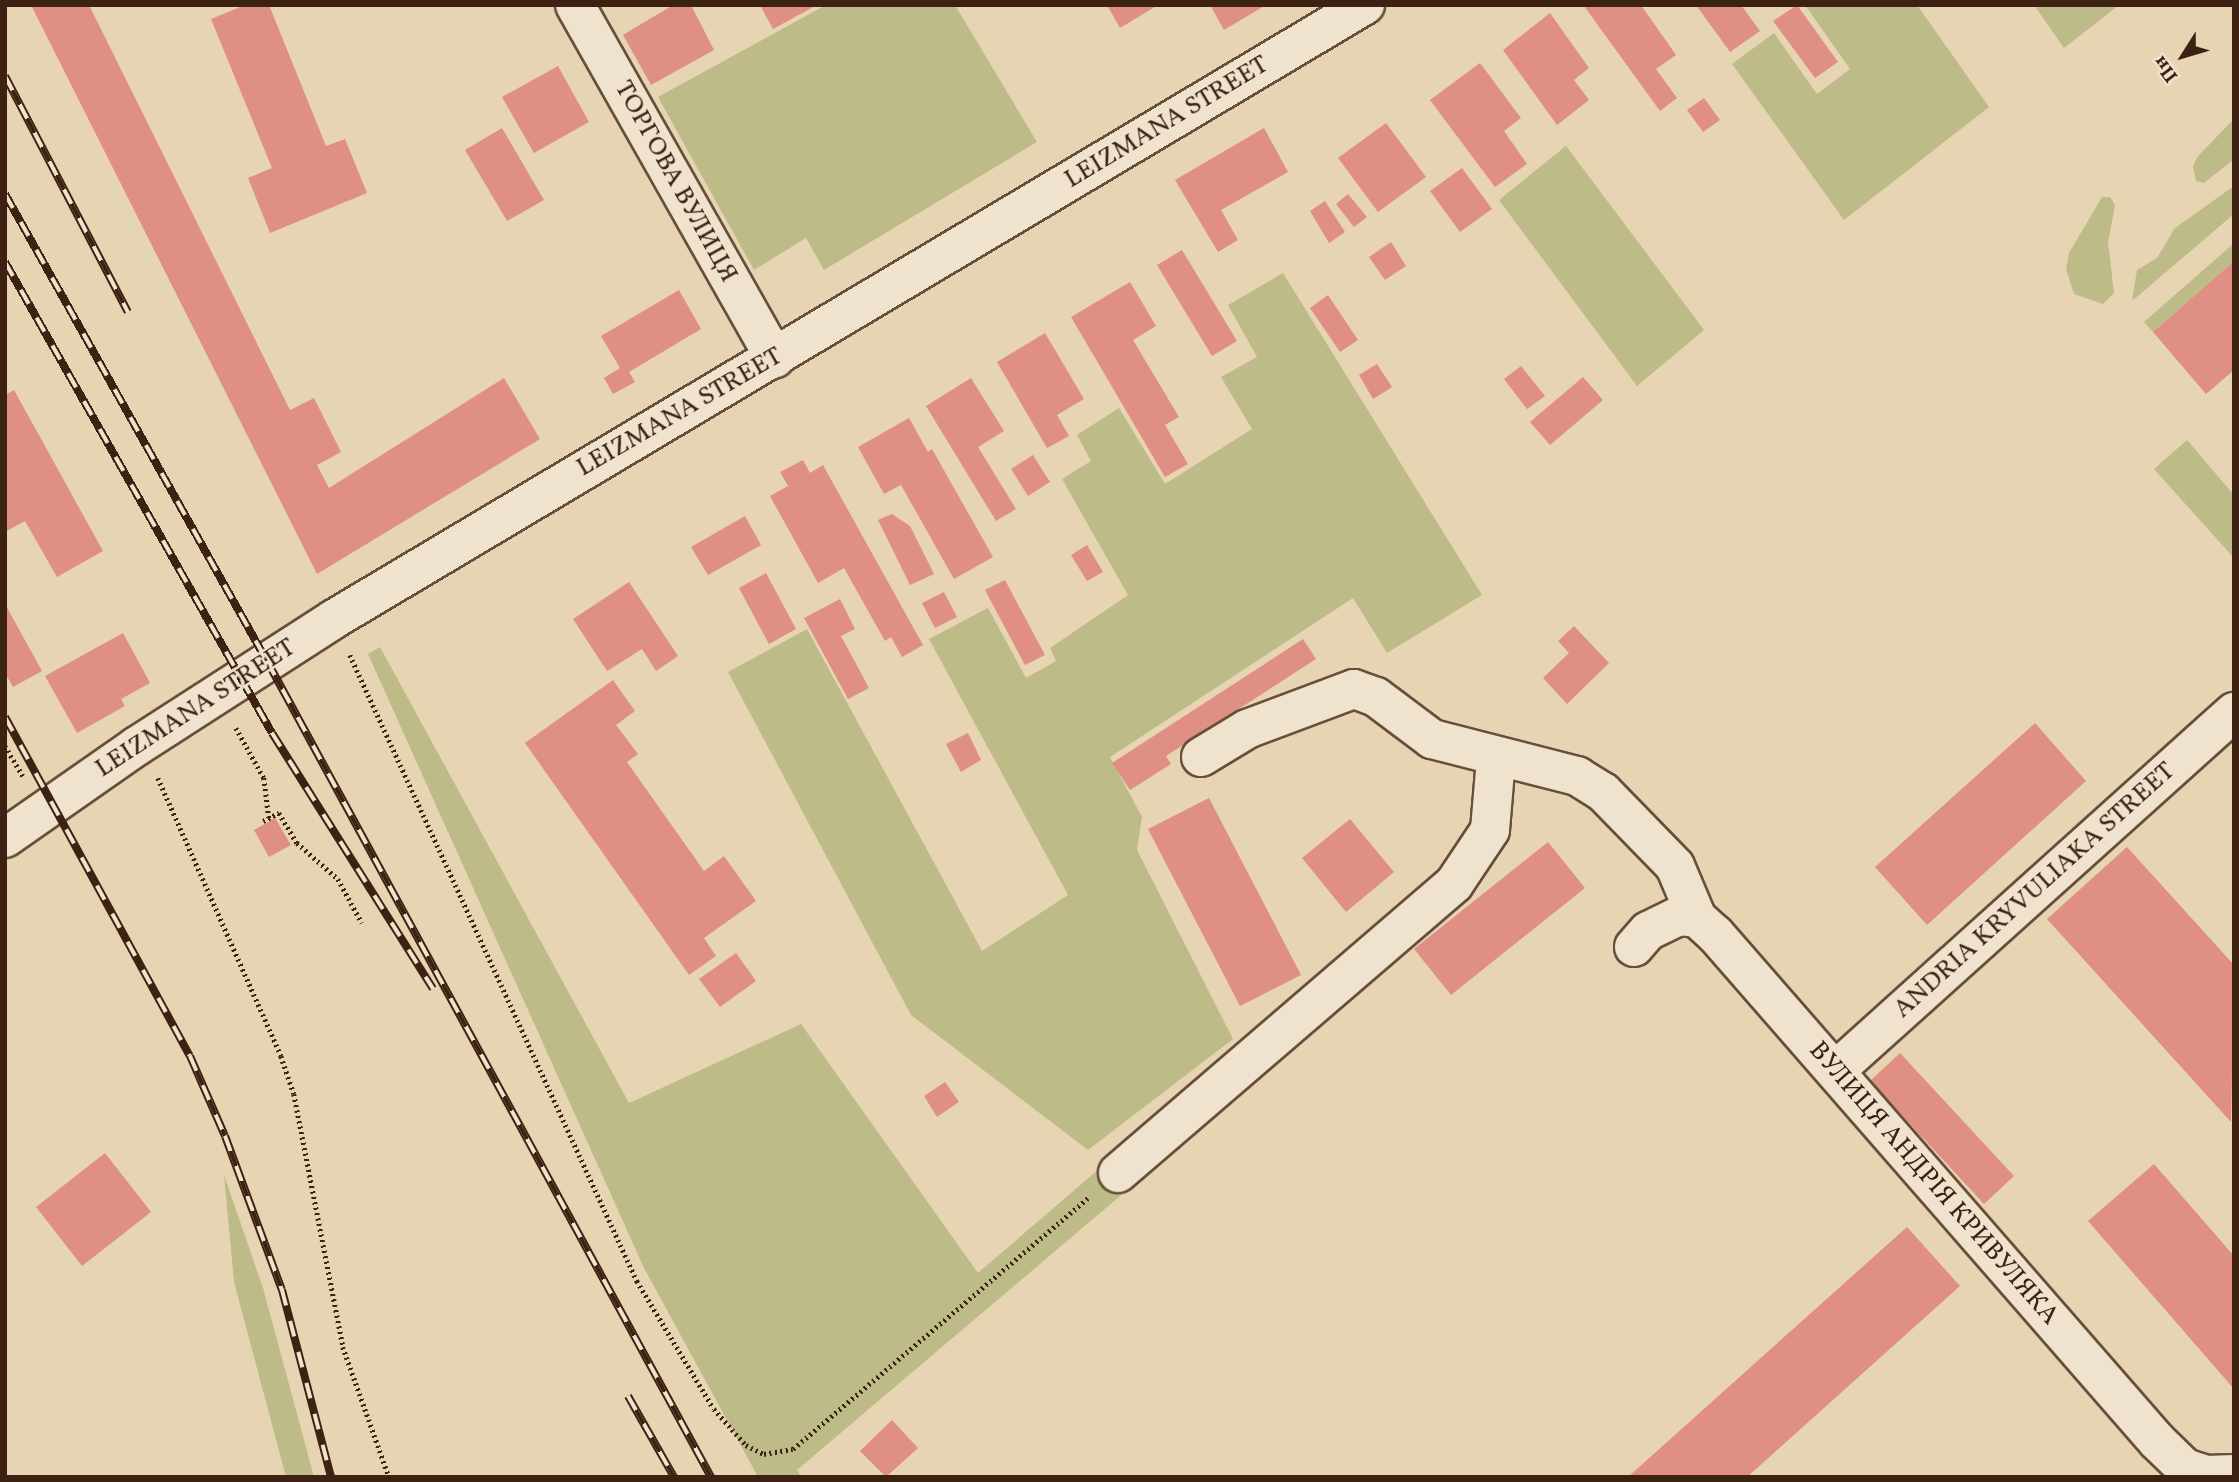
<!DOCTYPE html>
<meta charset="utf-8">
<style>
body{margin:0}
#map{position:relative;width:2239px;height:1482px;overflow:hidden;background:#e7d4b2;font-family:Vollkorn,serif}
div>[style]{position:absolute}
.green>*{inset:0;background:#bdbb87}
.building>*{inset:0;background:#df8f84}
.path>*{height:4.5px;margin-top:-2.25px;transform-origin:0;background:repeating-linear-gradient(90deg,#3d2214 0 2px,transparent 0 5.5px)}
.roads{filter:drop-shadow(2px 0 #684e3c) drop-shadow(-2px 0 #684e3c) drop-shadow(0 2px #684e3c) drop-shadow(0 -2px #684e3c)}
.minor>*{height:38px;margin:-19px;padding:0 19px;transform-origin:19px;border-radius:19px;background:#efe3cd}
.rail>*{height:8px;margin-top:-4px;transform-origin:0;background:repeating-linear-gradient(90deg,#efe3cd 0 16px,#3d2214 0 32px);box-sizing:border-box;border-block:2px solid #3d2214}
span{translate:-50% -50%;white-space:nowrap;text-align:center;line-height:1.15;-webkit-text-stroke:5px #efe3cd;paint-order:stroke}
.street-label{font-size:26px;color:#3d2214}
.frame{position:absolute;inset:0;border:7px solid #3d2214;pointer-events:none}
.north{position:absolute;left:2148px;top:21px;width:70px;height:70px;-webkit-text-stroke:5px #efe3cd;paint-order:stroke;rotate:233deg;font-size:19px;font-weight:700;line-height:28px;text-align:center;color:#3d2214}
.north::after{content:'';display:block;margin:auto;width:24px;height:32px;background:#3d2214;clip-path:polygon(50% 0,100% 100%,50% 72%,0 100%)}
</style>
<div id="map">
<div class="green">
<div style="clip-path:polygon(826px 5px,955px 5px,1037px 142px,824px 270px,806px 238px,754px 270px,658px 97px)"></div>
<div style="clip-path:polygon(1805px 5px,1917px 5px,1989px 107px,1844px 220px,1732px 64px,1774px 33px,1817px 94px,1850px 69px)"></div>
<div style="clip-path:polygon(2034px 5px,2119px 5px,2064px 48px)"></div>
<div style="clip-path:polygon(2234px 119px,2234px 159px,2204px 183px,2196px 181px,2193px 166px,2198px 156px)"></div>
<div style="clip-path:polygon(1566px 146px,1704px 330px,1637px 386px,1499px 200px)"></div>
<div style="clip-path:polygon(2234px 186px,2234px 214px,2132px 301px,2137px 270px,2157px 258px,2175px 228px)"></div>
<div style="clip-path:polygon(2102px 197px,2110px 197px,2115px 205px,2108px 242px,2114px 293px,2103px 304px,2074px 294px,2066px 269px,2069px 253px)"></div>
<div style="clip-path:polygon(2234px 243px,2234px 261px,2153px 332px,2144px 322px)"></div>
<div style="clip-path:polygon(1283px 273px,1482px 595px,1387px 653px,1353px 598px,1110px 757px,1142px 817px,1137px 850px,1233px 1039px,1088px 1150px,911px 1015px,728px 672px,807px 629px,982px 951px,1068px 895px,929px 639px,988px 608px,1026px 678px,1056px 661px,1050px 648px,1128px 595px,1062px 479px,1091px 461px,1077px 435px,1119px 408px,1165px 484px,1252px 429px,1221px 377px,1257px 357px,1228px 305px)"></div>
<div style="clip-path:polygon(2187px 440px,2234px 495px,2234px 558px,2154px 469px)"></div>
<div style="clip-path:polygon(380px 647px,629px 1103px,801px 1024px,978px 1273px,1106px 1163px,1133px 1185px,797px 1470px,801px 1477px,758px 1477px,644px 1268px,368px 654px)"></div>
<div style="clip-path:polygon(224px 1175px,263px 1288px,314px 1477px,286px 1477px,234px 1282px)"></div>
</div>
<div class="building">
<div style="clip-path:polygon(31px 5px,89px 5px,290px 410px,314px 398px,341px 452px,317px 465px,329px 488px,504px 378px,540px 439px,317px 574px)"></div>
<div style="clip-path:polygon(245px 5px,269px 5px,326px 146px,345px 139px,367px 193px,270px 233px,248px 178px,272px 168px,211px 19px)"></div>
<div style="clip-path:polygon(673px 5px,691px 5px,714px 50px,651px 85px,623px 35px)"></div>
<div style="clip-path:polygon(760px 5px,817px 5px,773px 29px)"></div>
<div style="clip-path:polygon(1107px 5px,1158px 5px,1120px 28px)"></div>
<div style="clip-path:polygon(1210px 5px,1266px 5px,1224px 30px)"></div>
<div style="clip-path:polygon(1641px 5px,1676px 55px,1656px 69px,1677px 98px,1660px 111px,1584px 6px)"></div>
<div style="clip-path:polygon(1696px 5px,1741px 5px,1760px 31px,1730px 52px)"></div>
<div style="clip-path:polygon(1797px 5px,1838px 62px,1815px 78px,1773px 21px)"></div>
<div style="clip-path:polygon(1550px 13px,1589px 68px,1574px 80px,1589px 100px,1557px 125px,1503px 50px)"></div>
<div style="clip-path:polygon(1480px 63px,1521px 118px,1504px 131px,1527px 164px,1495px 187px,1430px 100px)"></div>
<div style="clip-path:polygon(558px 66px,589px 122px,534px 153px,502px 97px)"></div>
<div style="clip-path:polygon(1704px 98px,1720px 120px,1703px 132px,1687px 110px)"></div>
<div style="clip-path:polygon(1386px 123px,1426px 177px,1378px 212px,1338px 158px)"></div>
<div style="clip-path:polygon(502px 128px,544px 200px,507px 221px,465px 150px)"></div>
<div style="clip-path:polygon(1264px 128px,1288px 172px,1221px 210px,1238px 240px,1218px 252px,1175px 180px)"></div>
<div style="clip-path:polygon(1462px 168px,1492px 209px,1460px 232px,1430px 191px)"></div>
<div style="clip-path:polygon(1348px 194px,1367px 217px,1354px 227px,1336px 204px)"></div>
<div style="clip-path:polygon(1325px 201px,1345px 232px,1329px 243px,1310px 211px)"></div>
<div style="clip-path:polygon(1391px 242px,1406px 266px,1385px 280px,1369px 257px)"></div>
<div style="clip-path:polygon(1182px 250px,1237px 341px,1212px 356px,1157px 265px)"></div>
<div style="clip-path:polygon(2234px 261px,2234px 370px,2206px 394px,2153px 332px)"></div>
<div style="clip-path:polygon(1130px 282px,1156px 326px,1133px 340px,1179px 417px,1165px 425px,1188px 464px,1165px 477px,1071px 317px)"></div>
<div style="clip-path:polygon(679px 290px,701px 329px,629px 372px,635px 382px,613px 394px,604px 378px,620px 368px,601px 336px)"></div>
<div style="clip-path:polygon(1328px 295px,1358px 340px,1340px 352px,1310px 308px)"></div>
<div style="clip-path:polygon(1045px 333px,1084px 399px,1057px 415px,1069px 436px,1047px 448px,997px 362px)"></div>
<div style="clip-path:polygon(1377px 364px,1392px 387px,1373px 399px,1359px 375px)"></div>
<div style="clip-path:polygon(1521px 366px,1545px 396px,1527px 409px,1504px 379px)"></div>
<div style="clip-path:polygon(1583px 377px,1603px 400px,1550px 445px,1530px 422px)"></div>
<div style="clip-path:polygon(971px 378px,1004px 431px,978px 447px,1016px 509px,996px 521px,926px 406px)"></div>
<div style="clip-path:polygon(14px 390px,103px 551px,57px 577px,25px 521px,5px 532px,5px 395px)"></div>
<div style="clip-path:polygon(909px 418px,928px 452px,932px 449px,993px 557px,954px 579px,901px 485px,884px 494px,858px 447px)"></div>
<div style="clip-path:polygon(1033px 455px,1050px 482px,1028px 496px,1011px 469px)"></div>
<div style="clip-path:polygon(803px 460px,810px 473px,823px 465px,923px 645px,902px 657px,891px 637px,885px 641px,844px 568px,818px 583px,770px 496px,788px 486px,780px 472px)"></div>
<div style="clip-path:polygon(892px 514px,910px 526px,934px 574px,910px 585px,878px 520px)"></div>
<div style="clip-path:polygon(745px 516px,761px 545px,708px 575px,691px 547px)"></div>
<div style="clip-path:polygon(1087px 545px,1103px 572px,1087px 581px,1071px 555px)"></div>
<div style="clip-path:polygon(766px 573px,796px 629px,769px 644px,739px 588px)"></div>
<div style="clip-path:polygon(1005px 580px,1045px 655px,1025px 665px,985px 590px)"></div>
<div style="clip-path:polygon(629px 582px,678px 656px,656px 671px,642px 649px,607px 671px,573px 619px)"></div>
<div style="clip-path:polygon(944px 592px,957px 617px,935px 628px,922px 603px)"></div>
<div style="clip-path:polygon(840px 599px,855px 629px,841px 636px,869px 688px,848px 699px,804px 618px)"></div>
<div style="clip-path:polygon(5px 604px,42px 671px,13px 687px,5px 673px)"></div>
<div style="clip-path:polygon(1574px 626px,1609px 663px,1567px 704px,1543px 678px,1569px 653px,1558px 641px)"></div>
<div style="clip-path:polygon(123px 633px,150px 683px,121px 699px,125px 706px,77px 733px,45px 676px)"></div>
<div style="clip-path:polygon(1303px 639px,1316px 659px,1166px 756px,1171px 764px,1130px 790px,1112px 763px)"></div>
<div style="clip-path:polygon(613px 680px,635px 711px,616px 725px,638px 754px,627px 762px,704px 871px,724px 856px,756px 901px,704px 938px,716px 956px,689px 975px,525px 743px)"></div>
<div style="clip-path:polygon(2035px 723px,2086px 781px,1927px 925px,1875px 867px)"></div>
<div style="clip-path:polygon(968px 733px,981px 760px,961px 772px,946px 744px)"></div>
<div style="clip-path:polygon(1209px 798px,1301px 975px,1240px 1006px,1148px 829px)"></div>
<div style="clip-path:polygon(275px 818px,291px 845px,269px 857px,254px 830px)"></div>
<div style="clip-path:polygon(1350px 819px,1394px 872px,1346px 912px,1302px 858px)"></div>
<div style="clip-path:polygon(1548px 842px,1585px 888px,1451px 995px,1414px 949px)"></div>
<div style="clip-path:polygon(2127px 847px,2234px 965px,2231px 1122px,2047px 919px)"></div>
<div style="clip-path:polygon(736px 953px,756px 981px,720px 1007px,699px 979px)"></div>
<div style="clip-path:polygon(1900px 1053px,2014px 1176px,1984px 1204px,1870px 1081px)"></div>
<div style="clip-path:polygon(945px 1082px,959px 1102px,937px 1117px,924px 1096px)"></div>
<div style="clip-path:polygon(105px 1153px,151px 1212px,82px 1266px,36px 1207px)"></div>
<div style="clip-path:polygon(2154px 1164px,2234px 1256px,2234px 1389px,2088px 1221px)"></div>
<div style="clip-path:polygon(1907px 1227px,1960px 1286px,1747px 1477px,1628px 1477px)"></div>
<div style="clip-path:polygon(892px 1420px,918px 1448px,886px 1477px,860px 1451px)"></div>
</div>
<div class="path">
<div style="left:350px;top:655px;width:689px;rotate:65.37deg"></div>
<div style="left:637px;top:1281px;width:149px;rotate:59deg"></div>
<div style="left:714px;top:1409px;width:48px;rotate:48.4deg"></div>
<div style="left:746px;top:1445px;width:20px;rotate:27deg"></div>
<div style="left:764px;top:1454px;width:29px;rotate:-10deg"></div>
<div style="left:793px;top:1449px;width:387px;rotate:-40.4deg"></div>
<div style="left:236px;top:728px;width:57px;rotate:60.8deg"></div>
<div style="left:264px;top:778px;width:40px;rotate:82.9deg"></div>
<div style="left:5px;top:746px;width:35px;rotate:59deg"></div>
<div style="left:158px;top:778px;width:304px;rotate:66.1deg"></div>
<div style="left:281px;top:1056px;width:40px;rotate:71.1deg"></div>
<div style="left:294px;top:1094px;width:258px;rotate:79deg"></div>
<div style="left:343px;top:1347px;width:138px;rotate:70.5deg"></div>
<div style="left:263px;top:821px;width:18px;rotate:-27deg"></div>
<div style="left:279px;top:813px;width:35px;rotate:59deg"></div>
<div style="left:297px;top:843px;width:55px;rotate:41.3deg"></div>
<div style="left:338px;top:879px;width:50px;rotate:61.4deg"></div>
</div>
<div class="roads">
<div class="minor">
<div style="left:575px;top:5px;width:406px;rotate:60.5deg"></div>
<div style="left:1201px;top:757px;width:54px;rotate:-31.3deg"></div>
<div style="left:1247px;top:729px;width:114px;rotate:-20.5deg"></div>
<div style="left:1354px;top:689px;width:23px;rotate:20deg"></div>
<div style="left:1376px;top:697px;width:70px;rotate:36.9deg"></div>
<div style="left:1432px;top:739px;width:150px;rotate:14.3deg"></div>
<div style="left:1577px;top:776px;width:31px;rotate:32deg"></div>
<div style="left:1603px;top:792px;width:103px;rotate:45.8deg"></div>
<div style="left:1675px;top:866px;width:56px;rotate:67.1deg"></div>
<div style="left:5px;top:838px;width:161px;rotate:-34.9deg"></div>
<div style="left:137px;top:746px;width:234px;rotate:-32.8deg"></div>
<div style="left:334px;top:619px;width:1200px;rotate:-30.78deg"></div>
<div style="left:1634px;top:947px;width:21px;rotate:-49deg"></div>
<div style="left:1648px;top:931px;width:34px;rotate:-26deg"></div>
<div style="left:1679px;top:916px;width:18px;rotate:6deg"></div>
<div style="left:1697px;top:918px;width:24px;rotate:42deg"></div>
<div style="left:1715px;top:934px;width:673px;rotate:48.92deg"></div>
<div style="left:2157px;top:1441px;width:39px;rotate:44deg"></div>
<div style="left:2185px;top:1468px;width:22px;rotate:18deg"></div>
<div style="left:2206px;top:1475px;width:28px;rotate:-2deg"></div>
<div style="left:1835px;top:1071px;width:537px;rotate:-41.98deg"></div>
<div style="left:1118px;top:1173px;width:443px;rotate:-40.7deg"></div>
<div style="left:1454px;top:884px;width:65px;rotate:-56.3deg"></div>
<div style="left:1490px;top:830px;width:72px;rotate:-85.2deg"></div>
</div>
</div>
<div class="rail">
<div style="left:5px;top:76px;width:266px;rotate:62.5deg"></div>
<div style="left:5px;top:194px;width:535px;rotate:60.71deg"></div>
<div style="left:267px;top:661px;width:929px;rotate:61.45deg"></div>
<div style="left:5px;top:262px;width:541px;rotate:60.45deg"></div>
<div style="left:272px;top:733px;width:302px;rotate:57.8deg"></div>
<div style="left:5px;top:717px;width:386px;rotate:61.4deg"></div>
<div style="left:190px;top:1056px;width:87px;rotate:66.4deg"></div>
<div style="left:225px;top:1136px;width:164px;rotate:69.7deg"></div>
<div style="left:282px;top:1290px;width:193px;rotate:75.3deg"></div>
<div style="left:628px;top:1396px;width:93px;rotate:60.4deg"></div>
</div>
<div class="street-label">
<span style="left:1167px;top:123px;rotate:-31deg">LEIZMANA STREET</span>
<span style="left:675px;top:182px;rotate:61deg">ТОРГОВА ВУЛИЦЯ</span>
<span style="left:680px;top:413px;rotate:-30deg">LEIZMANA STREET</span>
<span style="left:196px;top:709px;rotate:-33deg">LEIZMANA STREET</span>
<span style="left:2035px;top:891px;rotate:-42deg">ANDRIA KRYVULIAKA STREET</span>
<span style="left:1933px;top:1184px;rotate:49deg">ВУЛИЦЯ АНДРІЯ КРИВУЛЯКА</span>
</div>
<div class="frame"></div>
<div class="north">Пн</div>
</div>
